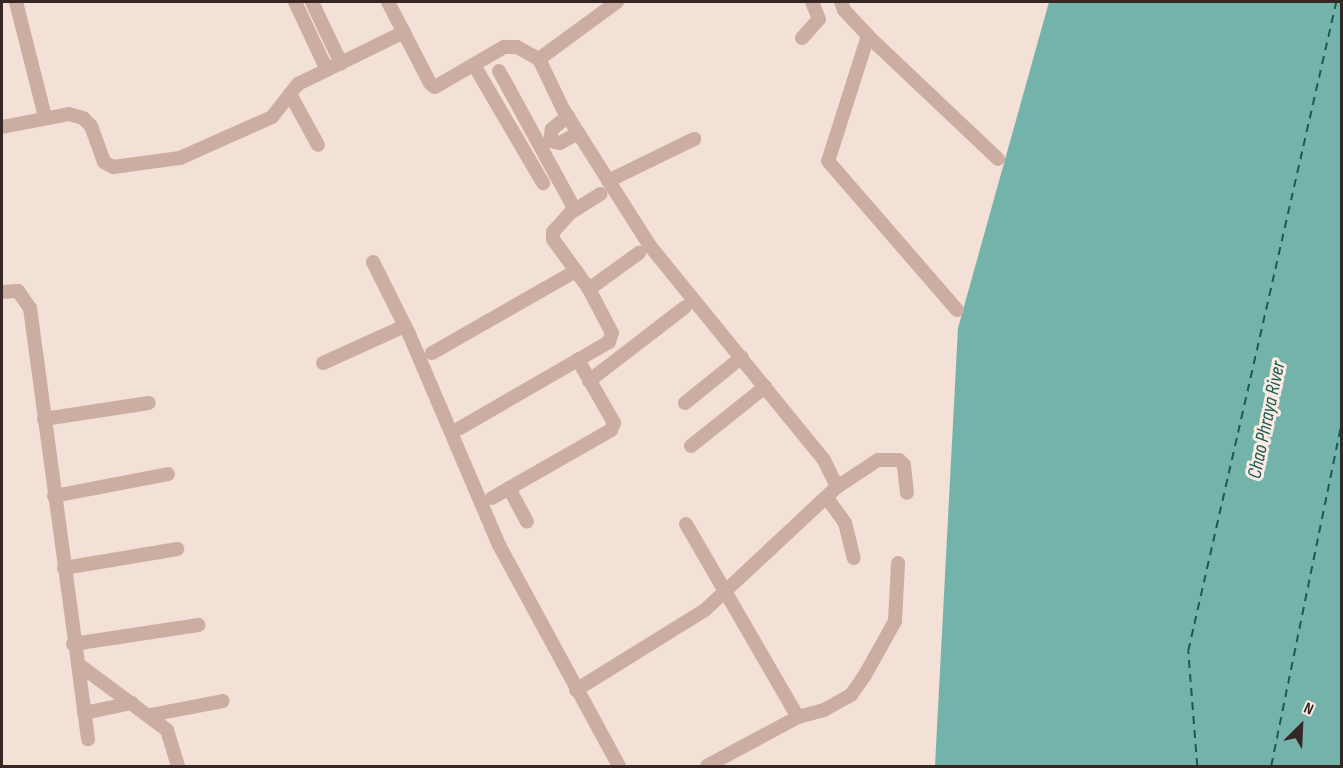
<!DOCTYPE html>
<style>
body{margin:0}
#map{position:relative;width:1343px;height:768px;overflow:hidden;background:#f3e0d6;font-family:"Sofia Sans Condensed",sans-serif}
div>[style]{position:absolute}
.water>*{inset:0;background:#73b3aa}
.ferry>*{height:1.5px;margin-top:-0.75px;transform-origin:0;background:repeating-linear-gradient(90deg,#175b53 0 8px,transparent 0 14px)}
.minor>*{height:14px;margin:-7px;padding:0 7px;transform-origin:7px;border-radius:7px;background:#ccada1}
span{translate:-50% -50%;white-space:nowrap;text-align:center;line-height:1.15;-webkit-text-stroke:6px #fbebe3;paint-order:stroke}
.water-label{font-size:20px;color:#175b53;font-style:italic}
.frame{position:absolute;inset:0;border:3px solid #362725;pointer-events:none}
.north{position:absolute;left:1271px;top:696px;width:60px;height:60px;-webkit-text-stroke:4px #fbebe3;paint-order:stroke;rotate:24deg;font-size:16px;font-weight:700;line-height:24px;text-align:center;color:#362725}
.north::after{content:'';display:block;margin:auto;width:21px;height:27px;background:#362725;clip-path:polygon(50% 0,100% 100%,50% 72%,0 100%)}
</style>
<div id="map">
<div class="water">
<div style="clip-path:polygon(1049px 2px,1341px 2px,1341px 766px,935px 766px,958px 328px)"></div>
</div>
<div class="ferry">
<div style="left:1197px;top:766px;width:115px;rotate:-94.5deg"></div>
<div style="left:1188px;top:651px;width:666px;rotate:-77.15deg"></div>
<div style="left:1271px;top:766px;width:352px;rotate:-78.4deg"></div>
</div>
<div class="minor">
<div style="left:16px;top:2px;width:119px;rotate:75.8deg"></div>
<div style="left:295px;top:2px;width:75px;rotate:64.8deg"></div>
<div style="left:312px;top:2px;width:68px;rotate:64.6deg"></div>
<div style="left:388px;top:2px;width:91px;rotate:62.6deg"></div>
<div style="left:430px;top:83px;width:6px;rotate:39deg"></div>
<div style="left:435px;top:87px;width:80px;rotate:-30.1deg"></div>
<div style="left:504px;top:47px;width:13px"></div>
<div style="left:517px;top:47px;width:25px;rotate:29deg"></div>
<div style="left:539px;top:59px;width:55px;rotate:64.4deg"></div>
<div style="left:563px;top:109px;width:162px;rotate:57.6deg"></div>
<div style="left:650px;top:246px;width:276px;rotate:50.9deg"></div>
<div style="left:824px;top:460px;width:30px;rotate:64deg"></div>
<div style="left:841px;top:2px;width:9px;rotate:69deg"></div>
<div style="left:844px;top:10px;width:35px;rotate:47deg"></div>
<div style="left:868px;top:36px;width:131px;rotate:107.7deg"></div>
<div style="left:828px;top:161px;width:197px;rotate:49.1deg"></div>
<div style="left:868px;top:36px;width:179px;rotate:43.4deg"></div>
<div style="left:802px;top:38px;width:25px;rotate:-48deg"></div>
<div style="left:819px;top:19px;width:18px;rotate:-112deg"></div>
<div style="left:539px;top:59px;width:97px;rotate:-36.2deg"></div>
<div style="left:474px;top:65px;width:137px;rotate:59.7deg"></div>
<div style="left:499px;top:71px;width:158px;rotate:61.3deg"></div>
<div style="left:290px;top:94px;width:58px;rotate:61.2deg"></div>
<div style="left:568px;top:116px;width:21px;rotate:141deg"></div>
<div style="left:552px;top:129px;width:12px;rotate:99deg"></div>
<div style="left:550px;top:141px;width:10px;rotate:11deg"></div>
<div style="left:560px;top:143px;width:21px;rotate:-29deg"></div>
<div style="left:2px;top:127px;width:68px;rotate:-11deg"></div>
<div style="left:69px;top:114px;width:15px;rotate:16deg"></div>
<div style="left:83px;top:118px;width:11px;rotate:45deg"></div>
<div style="left:91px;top:126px;width:38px;rotate:70deg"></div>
<div style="left:104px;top:162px;width:10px;rotate:29deg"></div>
<div style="left:113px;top:167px;width:68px;rotate:-7.7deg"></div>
<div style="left:180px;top:158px;width:101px;rotate:-24deg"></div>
<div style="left:272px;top:117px;width:42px;rotate:-51.8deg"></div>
<div style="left:298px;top:84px;width:118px;rotate:-26.1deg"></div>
<div style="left:608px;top:181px;width:96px;rotate:-26deg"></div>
<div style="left:373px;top:262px;width:80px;rotate:63.4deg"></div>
<div style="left:409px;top:334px;width:229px;rotate:66.9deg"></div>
<div style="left:499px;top:545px;width:251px;rotate:61.5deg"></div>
<div style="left:576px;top:271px;width:39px;rotate:-126deg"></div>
<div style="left:553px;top:239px;width:7px;rotate:-90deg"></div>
<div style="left:553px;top:232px;width:25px;rotate:-48deg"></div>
<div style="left:570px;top:213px;width:36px;rotate:-32deg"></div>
<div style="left:2px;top:292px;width:16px;rotate:-4deg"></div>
<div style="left:18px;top:291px;width:21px;rotate:55deg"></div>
<div style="left:30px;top:308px;width:359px;rotate:82.3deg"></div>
<div style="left:78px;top:664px;width:111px;rotate:36.6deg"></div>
<div style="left:167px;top:730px;width:38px;rotate:73deg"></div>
<div style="left:432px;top:353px;width:166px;rotate:-29.7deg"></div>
<div style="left:576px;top:271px;width:22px;rotate:54deg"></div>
<div style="left:589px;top:289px;width:62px;rotate:-35.8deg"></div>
<div style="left:323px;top:363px;width:90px;rotate:-24.3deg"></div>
<div style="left:589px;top:381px;width:121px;rotate:-37.6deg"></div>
<div style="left:685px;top:403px;width:73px;rotate:-38.9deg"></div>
<div style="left:44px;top:419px;width:106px;rotate:-8.7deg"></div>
<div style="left:460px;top:428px;width:172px;rotate:-30deg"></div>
<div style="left:609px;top:342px;width:9px;rotate:-72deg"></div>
<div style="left:612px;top:333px;width:50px;rotate:-117.6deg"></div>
<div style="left:691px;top:446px;width:95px;rotate:-38.6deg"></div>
<div style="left:509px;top:488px;width:38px;rotate:62deg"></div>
<div style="left:54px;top:496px;width:116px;rotate:-10.9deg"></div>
<div style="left:492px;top:498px;width:137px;rotate:-29.7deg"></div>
<div style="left:611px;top:430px;width:8px;rotate:-67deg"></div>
<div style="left:614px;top:423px;width:73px;rotate:-119.7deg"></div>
<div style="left:827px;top:498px;width:31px;rotate:54deg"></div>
<div style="left:845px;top:523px;width:36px;rotate:76deg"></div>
<div style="left:686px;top:524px;width:223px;rotate:59.9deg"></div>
<div style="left:798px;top:717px;width:27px;rotate:-15deg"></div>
<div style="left:824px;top:710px;width:31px;rotate:-29deg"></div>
<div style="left:851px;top:695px;width:24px;rotate:-55deg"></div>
<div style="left:865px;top:675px;width:62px;rotate:-60.9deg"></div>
<div style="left:895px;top:621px;width:58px;rotate:-87deg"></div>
<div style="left:64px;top:568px;width:115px;rotate:-9.5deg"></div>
<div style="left:73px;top:644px;width:127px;rotate:-8.6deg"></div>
<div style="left:78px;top:664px;width:76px;rotate:82.4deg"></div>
<div style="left:576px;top:690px;width:152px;rotate:-31.8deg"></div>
<div style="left:705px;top:610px;width:180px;rotate:-43deg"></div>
<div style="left:837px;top:487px;width:49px;rotate:-33.4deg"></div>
<div style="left:878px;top:460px;width:21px"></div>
<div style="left:899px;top:460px;width:7px;rotate:45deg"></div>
<div style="left:904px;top:465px;width:28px;rotate:84deg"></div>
<div style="left:84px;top:713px;width:49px;rotate:-11.8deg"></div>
<div style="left:150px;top:715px;width:74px;rotate:-10.9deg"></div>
<div style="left:707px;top:766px;width:103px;rotate:-28.3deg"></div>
</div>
<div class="water-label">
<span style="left:1267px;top:420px;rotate:-78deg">Chao Phraya River</span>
</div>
<div class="frame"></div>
<div class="north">N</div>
</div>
